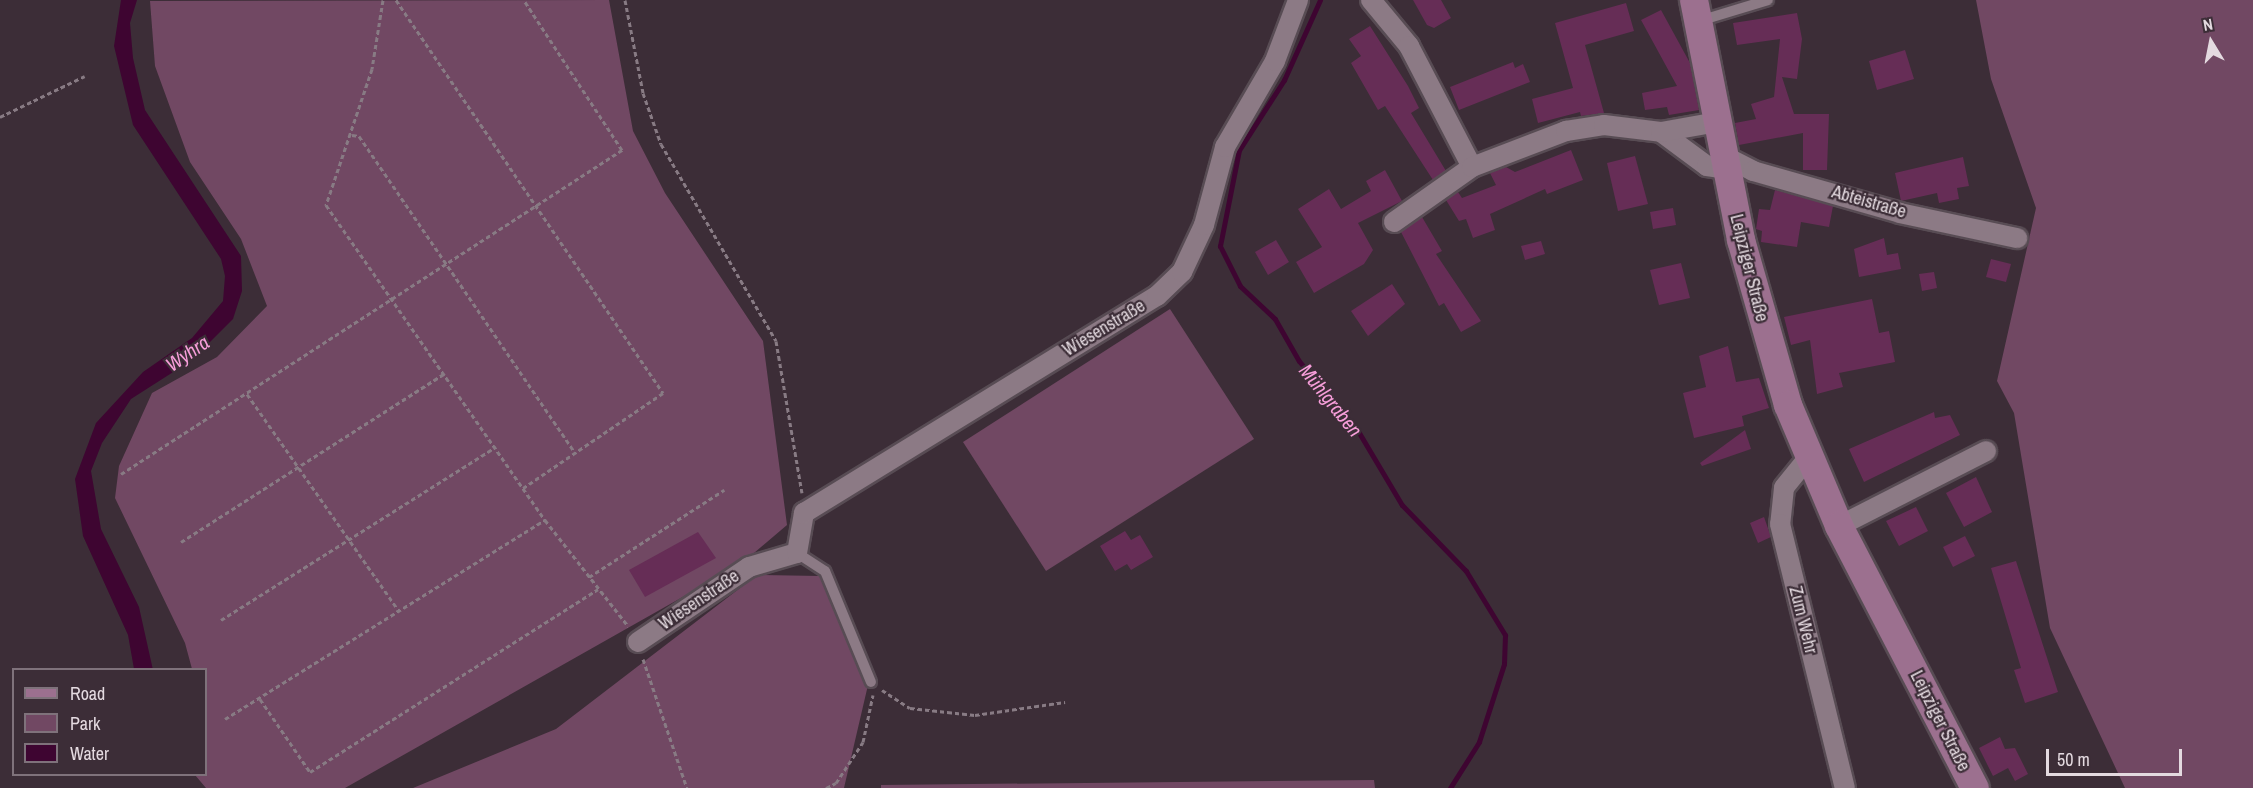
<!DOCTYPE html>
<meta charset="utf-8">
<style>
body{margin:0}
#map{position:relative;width:2253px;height:788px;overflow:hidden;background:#3c2d37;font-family:"Archivo Narrow",sans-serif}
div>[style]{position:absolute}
.green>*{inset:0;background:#714863}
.water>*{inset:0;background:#3e0531}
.stream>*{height:5px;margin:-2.5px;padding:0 2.5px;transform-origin:2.5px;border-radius:2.5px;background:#3e0531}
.building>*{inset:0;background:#662d56}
.path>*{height:3px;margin-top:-1.5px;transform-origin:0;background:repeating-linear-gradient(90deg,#887b84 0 4.5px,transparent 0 7.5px)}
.roads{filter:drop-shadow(2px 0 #584c54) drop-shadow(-2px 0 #584c54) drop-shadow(0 2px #584c54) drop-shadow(0 -2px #584c54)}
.lane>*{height:10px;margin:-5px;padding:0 5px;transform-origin:5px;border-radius:5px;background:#8c7a85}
.street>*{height:20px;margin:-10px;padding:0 10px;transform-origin:10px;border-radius:10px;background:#8c7a85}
.secondary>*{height:28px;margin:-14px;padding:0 14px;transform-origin:14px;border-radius:14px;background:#9c708f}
span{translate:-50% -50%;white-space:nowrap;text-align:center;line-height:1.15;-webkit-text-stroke:4.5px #3c2d37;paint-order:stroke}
.street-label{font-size:18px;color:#e4dae0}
.water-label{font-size:20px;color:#f79eda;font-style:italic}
.legend{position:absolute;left:12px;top:668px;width:195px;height:108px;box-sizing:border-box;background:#3c2d37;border:2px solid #7f727b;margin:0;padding:8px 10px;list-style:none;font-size:18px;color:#e4dae0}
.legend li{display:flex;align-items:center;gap:12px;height:30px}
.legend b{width:30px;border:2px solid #7f727b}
.north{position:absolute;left:2181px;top:12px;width:60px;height:60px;-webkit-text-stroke:4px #3c2d37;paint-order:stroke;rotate:350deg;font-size:16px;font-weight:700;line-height:24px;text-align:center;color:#e4dae0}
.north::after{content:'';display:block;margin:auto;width:21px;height:27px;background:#e4dae0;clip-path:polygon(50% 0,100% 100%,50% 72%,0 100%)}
.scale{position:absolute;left:2046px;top:749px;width:136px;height:27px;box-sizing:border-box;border:3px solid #e4dae0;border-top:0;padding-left:8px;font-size:18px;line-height:21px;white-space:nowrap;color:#e4dae0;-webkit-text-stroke:4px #3c2d37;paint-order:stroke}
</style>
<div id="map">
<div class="green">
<div style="clip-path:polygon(609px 0,633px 131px,665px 193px,763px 341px,787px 525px,741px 564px,345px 788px,206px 788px,195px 775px,206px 774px,206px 670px,192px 669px,185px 643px,115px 498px,119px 466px,152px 393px,217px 357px,267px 306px,241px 239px,190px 162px,155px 66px,150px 1px)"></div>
<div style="clip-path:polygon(1976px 0,2253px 0,2253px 788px,2125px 788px,2050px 628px,2014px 413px,1997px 381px,2036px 208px,1991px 79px)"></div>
<div style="clip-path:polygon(1170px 309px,1254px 439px,1046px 571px,963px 442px)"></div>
<div style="clip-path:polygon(757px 575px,820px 576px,868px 685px,844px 788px,413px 788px,556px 729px)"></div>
<div style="clip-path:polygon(1374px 780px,1375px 788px,881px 788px,881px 785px)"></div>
</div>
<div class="water">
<div style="clip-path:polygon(121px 0,137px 0,130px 23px,133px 58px,145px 110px,241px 256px,242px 291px,233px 319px,192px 360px,131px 399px,102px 443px,91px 471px,101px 529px,139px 607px,153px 670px,134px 669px,128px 635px,83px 536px,75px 479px,96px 423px,143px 372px,192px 338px,223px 301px,225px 276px,221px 259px,133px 125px,114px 46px)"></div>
</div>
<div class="stream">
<div style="left:1320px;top:0;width:88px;rotate:114.2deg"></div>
<div style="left:1284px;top:80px;width:83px;rotate:122.7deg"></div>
<div style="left:1239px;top:150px;width:98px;rotate:101.2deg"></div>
<div style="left:1220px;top:246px;width:45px;rotate:63.4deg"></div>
<div style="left:1240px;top:286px;width:48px;rotate:43.3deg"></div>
<div style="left:1275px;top:319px;width:48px;rotate:60.3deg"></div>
<div style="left:1299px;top:361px;width:92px;rotate:49.9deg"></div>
<div style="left:1358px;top:431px;width:86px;rotate:59.3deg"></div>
<div style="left:1402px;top:505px;width:92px;rotate:45.9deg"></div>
<div style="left:1466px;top:571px;width:75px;rotate:58.6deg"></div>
<div style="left:1505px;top:635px;width:29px;rotate:92deg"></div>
<div style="left:1504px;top:664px;width:82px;rotate:107.8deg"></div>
<div style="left:1479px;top:742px;width:54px;rotate:122.2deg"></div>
</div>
<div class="building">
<div style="clip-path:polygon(1413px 0,1441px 0,1451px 18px,1434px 28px,1427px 25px)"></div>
<div style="clip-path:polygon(1626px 3px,1634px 31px,1585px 45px,1604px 113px,1581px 116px,1580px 112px,1538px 123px,1532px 99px,1573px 88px,1555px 23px)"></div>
<div style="clip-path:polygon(1661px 10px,1690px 63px,1699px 110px,1669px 115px,1667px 107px,1645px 110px,1642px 93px,1677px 86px,1641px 20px)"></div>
<div style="clip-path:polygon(1797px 13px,1802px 39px,1797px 79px,1782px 77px,1794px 114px,1829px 114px,1827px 170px,1803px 170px,1803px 133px,1739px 145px,1735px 123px,1756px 119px,1751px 104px,1774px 97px,1780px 39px,1737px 45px,1733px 23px)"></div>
<div style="clip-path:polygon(1370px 26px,1408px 86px,1419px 108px,1411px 113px,1446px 171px,1433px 180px,1385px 106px,1378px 110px,1351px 63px,1361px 56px,1349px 39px)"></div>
<div style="clip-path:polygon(1905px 50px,1914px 79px,1877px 90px,1869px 61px)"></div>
<div style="clip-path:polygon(1513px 62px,1515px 68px,1523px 64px,1530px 82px,1459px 110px,1450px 87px)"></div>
<div style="clip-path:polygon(1571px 150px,1583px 180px,1547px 194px,1545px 189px,1490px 214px,1495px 230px,1473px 238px,1466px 219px,1459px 221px,1446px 200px,1458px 192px,1462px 198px,1496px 185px,1490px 173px,1506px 167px,1515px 172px)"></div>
<div style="clip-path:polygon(1635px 156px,1648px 204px,1618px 211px,1607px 163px)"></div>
<div style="clip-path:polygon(1963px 157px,1969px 186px,1957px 188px,1959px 199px,1939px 203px,1937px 193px,1901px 201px,1895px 173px)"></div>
<div style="clip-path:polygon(1385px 170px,1402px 201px,1358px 223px,1373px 250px,1364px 264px,1314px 293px,1296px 262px,1322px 247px,1298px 209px,1329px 189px,1341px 209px,1371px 191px,1366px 181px)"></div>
<div style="clip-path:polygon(1775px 190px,1833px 206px,1829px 227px,1801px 222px,1797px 247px,1761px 242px,1762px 231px,1756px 229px,1759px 209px,1770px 210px)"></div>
<div style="clip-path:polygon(1673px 208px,1676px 225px,1653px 229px,1650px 212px)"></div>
<div style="clip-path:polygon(1422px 217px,1442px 251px,1436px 254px,1481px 321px,1461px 332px,1444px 303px,1439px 306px,1401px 232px)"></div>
<div style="clip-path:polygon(1884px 238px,1887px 255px,1898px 253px,1901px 269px,1859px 277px,1854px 249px)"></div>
<div style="clip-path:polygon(1276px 240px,1289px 262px,1268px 275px,1255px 252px)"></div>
<div style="clip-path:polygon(1541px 241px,1545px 254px,1525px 260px,1521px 246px)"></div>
<div style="clip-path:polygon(1991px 259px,2011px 264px,2006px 282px,1986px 277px)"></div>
<div style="clip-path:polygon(1681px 263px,1690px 298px,1659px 305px,1650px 270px)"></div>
<div style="clip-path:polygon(1934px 272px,1937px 288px,1922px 291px,1919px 274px)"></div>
<div style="clip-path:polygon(1392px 284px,1405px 304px,1368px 336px,1351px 311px)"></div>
<div style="clip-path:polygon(1872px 299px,1879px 333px,1889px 331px,1895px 362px,1839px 373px,1843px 387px,1817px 394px,1810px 340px,1791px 345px,1784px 317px)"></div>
<div style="clip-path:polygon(1728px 346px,1736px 382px,1759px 378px,1769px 408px,1742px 416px,1744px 426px,1694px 438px,1683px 393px,1706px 387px,1699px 356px)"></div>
<div style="clip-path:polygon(1934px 412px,1935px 418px,1950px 415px,1960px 435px,1864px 482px,1849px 449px)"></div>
<div style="clip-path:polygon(1745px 430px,1751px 449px,1702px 466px,1700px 463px)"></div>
<div style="clip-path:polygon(1976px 477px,1992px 512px,1964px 527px,1946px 493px)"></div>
<div style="clip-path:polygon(1916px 507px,1928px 531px,1899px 546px,1886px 521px)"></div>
<div style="clip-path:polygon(1764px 517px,1771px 537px,1758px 543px,1750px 523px)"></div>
<div style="clip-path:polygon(1125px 531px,1131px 540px,1140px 535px,1153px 557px,1131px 570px,1127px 564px,1115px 571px,1100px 546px)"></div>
<div style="clip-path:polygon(698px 532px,716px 558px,645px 597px,629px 570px)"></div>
<div style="clip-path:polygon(1965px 536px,1975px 556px,1953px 567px,1943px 547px)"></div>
<div style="clip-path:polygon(2016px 561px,2058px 692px,2025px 703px,2014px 670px,2021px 668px,1991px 568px)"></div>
<div style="clip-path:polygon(2000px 737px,2005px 749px,2015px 748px,2028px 774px,2015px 781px,2008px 768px,1993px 776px,1979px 748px)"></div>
</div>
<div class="path">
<div style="left:383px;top:0;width:70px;rotate:99.1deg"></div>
<div style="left:372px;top:69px;width:144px;rotate:108.7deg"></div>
<div style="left:326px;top:205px;width:384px;rotate:55.2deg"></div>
<div style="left:545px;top:520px;width:135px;rotate:51.9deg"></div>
<div style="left:396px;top:0;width:475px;rotate:55.8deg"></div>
<div style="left:663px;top:393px;width:169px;rotate:145.8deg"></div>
<div style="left:625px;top:0;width:95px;rotate:79deg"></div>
<div style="left:643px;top:93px;width:54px;rotate:70.6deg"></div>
<div style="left:661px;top:144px;width:228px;rotate:59.7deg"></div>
<div style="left:776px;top:341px;width:154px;rotate:80.3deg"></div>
<div style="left:0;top:117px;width:94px;rotate:-25.8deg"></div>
<div style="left:352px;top:135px;width:7px;rotate:8deg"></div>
<div style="left:359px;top:136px;width:384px;rotate:55.7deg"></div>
<div style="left:247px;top:394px;width:264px;rotate:55deg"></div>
<div style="left:121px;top:474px;width:597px;rotate:-32.89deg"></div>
<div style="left:622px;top:150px;width:179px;rotate:-123.2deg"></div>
<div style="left:181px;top:542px;width:313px;rotate:-32.6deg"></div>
<div style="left:589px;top:577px;width:161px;rotate:-32.8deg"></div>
<div style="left:221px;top:620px;width:325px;rotate:-32.2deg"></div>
<div style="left:643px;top:659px;width:136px;rotate:71.2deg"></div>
<div style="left:882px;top:690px;width:33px;rotate:33deg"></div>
<div style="left:910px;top:708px;width:65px;rotate:6.1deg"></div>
<div style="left:975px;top:715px;width:91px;rotate:-8.2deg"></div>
<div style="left:260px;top:699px;width:88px;rotate:55.6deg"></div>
<div style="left:310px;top:772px;width:341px;rotate:-32.4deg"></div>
<div style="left:225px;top:719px;width:377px;rotate:-31.9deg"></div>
<div style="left:826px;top:788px;width:11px;rotate:-27deg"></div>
<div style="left:836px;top:783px;width:49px;rotate:-56.6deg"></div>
<div style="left:863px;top:742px;width:48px;rotate:-78deg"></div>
</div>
<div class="roads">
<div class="lane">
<div style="left:1699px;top:21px;width:72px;rotate:-16.9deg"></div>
<div style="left:797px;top:553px;width:33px;rotate:33deg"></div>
<div style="left:825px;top:571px;width:120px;rotate:67.5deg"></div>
</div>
<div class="street">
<div style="left:1371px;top:0;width:60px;rotate:50.4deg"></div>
<div style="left:1409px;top:46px;width:136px;rotate:62.5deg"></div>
<div style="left:1661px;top:132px;width:57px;rotate:36.5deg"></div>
<div style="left:1707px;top:166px;width:19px;rotate:9deg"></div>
<div style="left:1724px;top:156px;width:33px;rotate:27deg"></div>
<div style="left:1753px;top:171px;width:153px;rotate:15.9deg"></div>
<div style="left:1900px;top:213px;width:120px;rotate:12.1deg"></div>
<div style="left:1394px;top:222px;width:95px;rotate:-35.2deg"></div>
<div style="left:1472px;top:167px;width:101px;rotate:-21deg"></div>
<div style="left:1566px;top:131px;width:38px;rotate:-9deg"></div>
<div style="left:1604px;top:125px;width:57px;rotate:7deg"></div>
<div style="left:1661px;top:132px;width:58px;rotate:-10deg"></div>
<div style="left:1808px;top:458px;width:38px;rotate:129deg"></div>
<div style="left:1784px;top:488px;width:36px;rotate:96deg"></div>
<div style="left:1780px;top:524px;width:272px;rotate:76.2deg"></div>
<div style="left:1839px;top:526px;width:165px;rotate:-27deg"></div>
<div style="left:638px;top:642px;width:134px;rotate:-34deg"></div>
<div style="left:749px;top:567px;width:50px;rotate:-16.3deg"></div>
<div style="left:797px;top:553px;width:41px;rotate:-80.1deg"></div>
<div style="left:804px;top:513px;width:414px;rotate:-31.6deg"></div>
<div style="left:1157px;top:296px;width:35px;rotate:-44deg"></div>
<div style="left:1182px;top:272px;width:52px;rotate:-64.9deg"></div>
<div style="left:1204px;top:225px;width:81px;rotate:-74.9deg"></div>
<div style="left:1225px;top:147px;width:99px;rotate:-59.8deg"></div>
<div style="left:1275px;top:61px;width:65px;rotate:-69.3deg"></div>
</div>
<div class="secondary">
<div style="left:1694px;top:0;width:245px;rotate:78.9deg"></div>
<div style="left:1741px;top:240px;width:172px;rotate:74.1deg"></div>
<div style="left:1788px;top:405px;width:131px;rotate:67.1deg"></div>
<div style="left:1839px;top:526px;width:295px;rotate:62.6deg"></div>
</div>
</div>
<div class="street-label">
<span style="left:1869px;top:202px;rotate:16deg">Abteistraße</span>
<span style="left:1749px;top:268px;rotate:76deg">Leipziger Straße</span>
<span style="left:1104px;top:328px;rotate:-31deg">Wiesenstraße</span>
<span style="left:699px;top:600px;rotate:-34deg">Wiesenstraße</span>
<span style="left:1803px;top:620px;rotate:76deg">Zum Wehr</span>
<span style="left:1940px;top:721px;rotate:63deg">Leipziger Straße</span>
</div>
<div class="water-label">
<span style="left:187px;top:353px;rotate:-34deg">Wyhra</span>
<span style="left:1331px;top:400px;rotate:51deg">Mühlgraben</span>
</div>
<ul class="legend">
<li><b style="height:8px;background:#9c708f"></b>Road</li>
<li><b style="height:16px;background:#714863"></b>Park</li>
<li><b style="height:16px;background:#3e0531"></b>Water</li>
</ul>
<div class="north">N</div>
<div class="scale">50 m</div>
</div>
